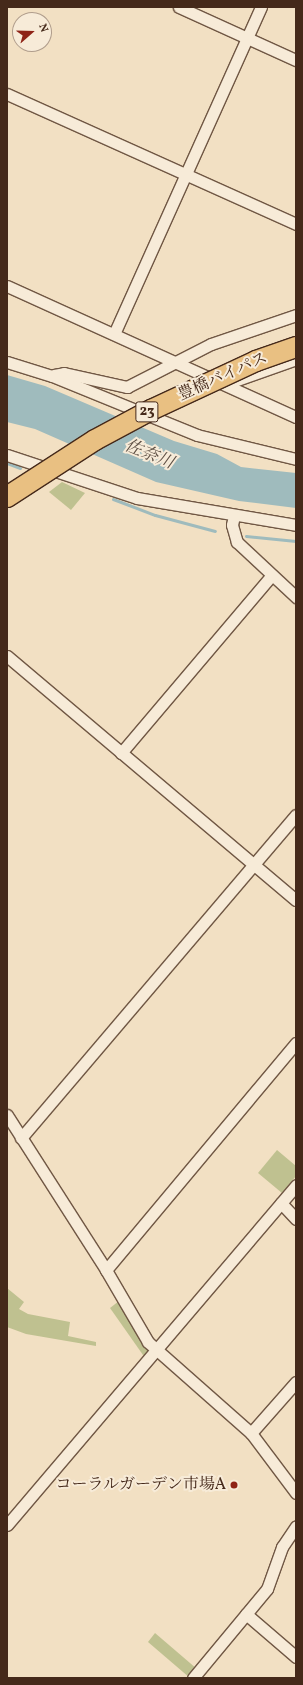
<!DOCTYPE html>
<meta charset="utf-8">
<style>
body{margin:0}
#map{position:relative;width:303px;height:1685px;overflow:hidden;background:#f2e0c3;font-family:Vollkorn,"Noto Serif JP",serif}
div>[style]{position:absolute}
.green>*{inset:0;background:#bfc190}
.water>*{inset:0;background:#9fbbbd}
.stream>*{height:3px;margin:-1.5px;padding:0 1.5px;transform-origin:1.5px;border-radius:1.5px;background:#9fbbbd}
.roads{filter:drop-shadow(1px 0 #705744) drop-shadow(-1px 0 #705744) drop-shadow(0 1px #705744) drop-shadow(0 -1px #705744)}
.street>*{height:11px;margin:-5.5px;padding:0 5.5px;transform-origin:5.5px;border-radius:5.5px;background:#f7ebd8}
.bridges{filter:drop-shadow(1px 0 #45291a) drop-shadow(-1px 0 #45291a) drop-shadow(0 1px #45291a) drop-shadow(0 -1px #45291a)}
.highway-bridge>*{height:20px;margin:-10px;padding:0 10px;transform-origin:10px;border-radius:10px;background:#e9c082}
.dots>*{width:11px;height:11px;translate:-50% -50%;box-sizing:border-box;border:2px solid #f7ebd8;border-radius:50%}
span{translate:-50% -50%;white-space:nowrap;text-align:center;line-height:1.15;-webkit-text-stroke:4px #f7ebd8;paint-order:stroke}
.shield-label span{padding:1px 3px;background:#f7ebd8;border:1px solid;border-radius:3px;-webkit-text-stroke-width:0}
.shield-label{font-size:15px;color:#45291a;font-weight:700}
.street-label{font-size:16px;color:#45291a}
.poi-label{font-size:16px;color:#45291a}
.right{translate:-100% -50%;text-align:right}
.water-label{font-size:17px;color:#5c4e43;font-style:italic}
.frame{position:absolute;inset:0;border:8px solid #45291a;pointer-events:none}
.north{position:absolute;left:12px;top:12px;width:40px;height:40px;box-sizing:border-box;background:#f7ebd8;border:1px solid #b09d8c;border-radius:50%;rotate:70deg;font-size:11px;font-weight:700;line-height:16px;text-align:center;color:#45291a}
.north::after{content:'';display:block;margin:auto;width:14px;height:18px;background:#8f2418;clip-path:polygon(50% 0,100% 100%,50% 72%,0 100%)}
</style>
<div id="map">
<div class="green">
<div style="clip-path:polygon(62px 482px,85px 493px,71px 510px,49px 492px)"></div>
<div style="clip-path:polygon(277px 1150px,296px 1166px,296px 1176px,282px 1193px,258px 1173px)"></div>
<div style="clip-path:polygon(7px 1288px,24px 1302px,19px 1309px,28px 1314px,70px 1322px,68px 1336px,96px 1342px,96px 1346px,26px 1334px,7px 1327px)"></div>
<div style="clip-path:polygon(119px 1301px,152px 1352px,148px 1356px,143px 1355px,110px 1308px)"></div>
<div style="clip-path:polygon(155px 1633px,197px 1669px,190px 1678px,148px 1642px)"></div>
</div>
<div class="water">
<div style="clip-path:polygon(7px 375px,45px 386px,174px 441px,217px 454px,241px 467px,296px 473px,296px 508px,239px 501px,156px 482px,35px 429px,7px 422px)"></div>
</div>
<div class="stream">
<div style="left:7px;top:463px;width:14px;rotate:21deg"></div>
<div style="left:113px;top:499px;width:45px;rotate:20.9deg"></div>
<div style="left:155px;top:515px;width:62px;rotate:14.9deg"></div>
<div style="left:246px;top:536px;width:50px;rotate:5.7deg"></div>
</div>
<div class="roads">
<div class="street">
<div style="left:179px;top:7px;width:128px;rotate:24.4deg"></div>
<div style="left:7px;top:94px;width:317px;rotate:24.2deg"></div>
<div style="left:7px;top:286px;width:317px;rotate:24.4deg"></div>
<div style="left:114px;top:334px;width:359px;rotate:-65.8deg"></div>
<div style="left:7px;top:362px;width:47px;rotate:17.3deg"></div>
<div style="left:52px;top:376px;width:157px;rotate:22.1deg"></div>
<div style="left:197px;top:435px;width:102px;rotate:13.6deg"></div>
<div style="left:54px;top:375px;width:10px;rotate:-11deg"></div>
<div style="left:64px;top:373px;width:65px;rotate:12.5deg"></div>
<div style="left:127px;top:387px;width:94px;rotate:-27.1deg"></div>
<div style="left:211px;top:344px;width:90px;rotate:-18.8deg"></div>
<div style="left:234px;top:381px;width:66px;rotate:-19.5deg"></div>
<div style="left:7px;top:455px;width:137px;rotate:18.3deg"></div>
<div style="left:137px;top:498px;width:161px;rotate:9.6deg"></div>
<div style="left:234px;top:516px;width:9px;rotate:103deg"></div>
<div style="left:232px;top:525px;width:18px;rotate:74deg"></div>
<div style="left:237px;top:542px;width:81px;rotate:43deg"></div>
<div style="left:7px;top:656px;width:378px;rotate:40.2deg"></div>
<div style="left:121px;top:753px;width:232px;rotate:-49.7deg"></div>
<div style="left:7px;top:1115px;width:184px;rotate:57.4deg"></div>
<div style="left:106px;top:1270px;width:83px;rotate:59.7deg"></div>
<div style="left:148px;top:1342px;width:137px;rotate:41.5deg"></div>
<div style="left:251px;top:1433px;width:75px;rotate:53.1deg"></div>
<div style="left:21px;top:1138px;width:424px;rotate:-49.6deg"></div>
<div style="left:281px;top:1203px;width:22px;rotate:47deg"></div>
<div style="left:106px;top:1270px;width:296px;rotate:-50.1deg"></div>
<div style="left:251px;top:1433px;width:68px;rotate:-48.6deg"></div>
<div style="left:7px;top:1525px;width:446px;rotate:-49.6deg"></div>
<div style="left:246px;top:1614px;width:66px;rotate:40.7deg"></div>
<div style="left:193px;top:1678px;width:116px;rotate:-50.3deg"></div>
<div style="left:267px;top:1589px;width:45px;rotate:-70.3deg"></div>
<div style="left:282px;top:1547px;width:25px;rotate:-56deg"></div>
</div>
</div>
<div class="bridges">
<div class="highway-bridge">
<div style="left:7px;top:497px;width:105px;rotate:-32.9deg"></div>
<div style="left:95px;top:440px;width:64px;rotate:-28.2deg"></div>
<div style="left:151px;top:410px;width:116px;rotate:-25deg"></div>
<div style="left:256px;top:361px;width:42px;rotate:-19.3deg"></div>
</div>
</div>
<div class="dots">
<div style="left:234px;top:1485px;background:#8f2418"></div>
</div>
<div class="shield-label">
<span style="left:147px;top:412px">23</span>
</div>
<div class="street-label">
<span style="left:223px;top:377px;rotate:-24deg">豊橋バイパス</span>
</div>
<div class="poi-label">
<span class="right" style="left:226px;top:1485px">コーラルガーデン市場A</span>
</div>
<div class="water-label">
<span style="left:149px;top:455px;rotate:22deg">佐奈川</span>
</div>
<div class="frame"></div>
<div class="north">N</div>
</div>
